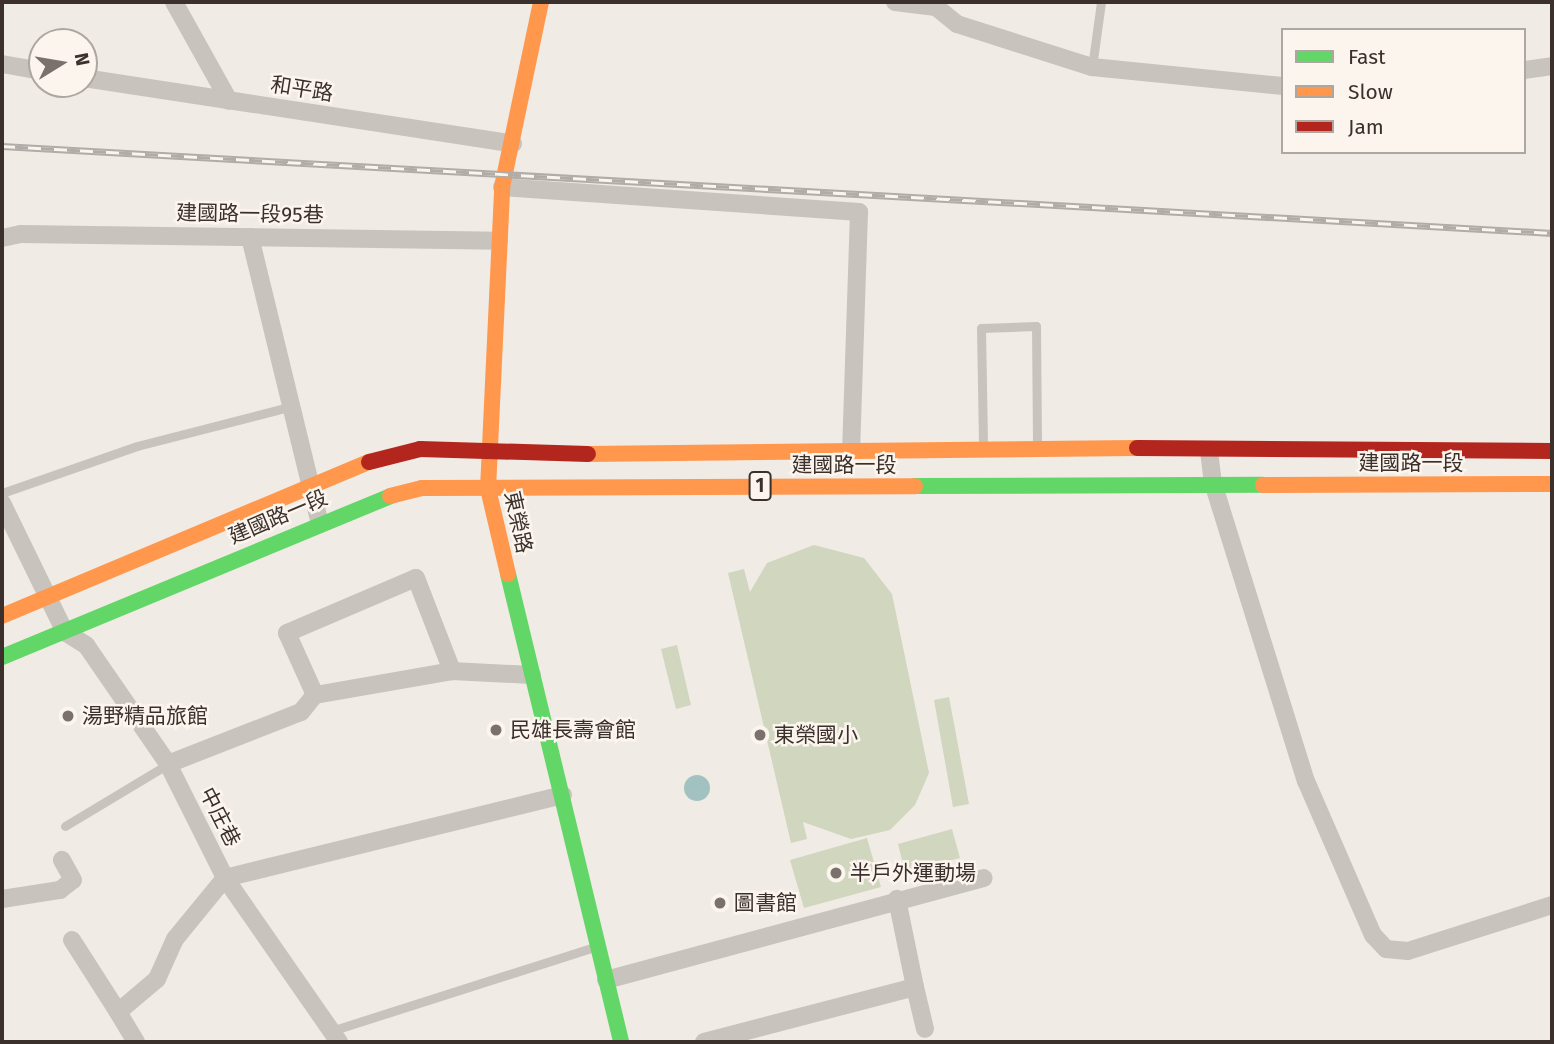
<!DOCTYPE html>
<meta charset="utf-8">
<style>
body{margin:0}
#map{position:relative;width:1554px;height:1044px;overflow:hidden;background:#f0ebe5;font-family:"Fira Sans","Noto Sans TC",sans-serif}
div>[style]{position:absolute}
.green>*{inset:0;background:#d1d6bf}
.water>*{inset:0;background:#a1c2c1}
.round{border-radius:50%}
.lane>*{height:9px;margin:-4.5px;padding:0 4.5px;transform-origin:4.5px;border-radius:4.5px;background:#c9c3be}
.street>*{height:18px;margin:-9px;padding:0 9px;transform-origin:9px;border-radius:9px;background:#c9c3be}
.fast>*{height:16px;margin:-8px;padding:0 8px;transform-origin:8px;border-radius:8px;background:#63d668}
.slow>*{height:16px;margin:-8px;padding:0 8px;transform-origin:8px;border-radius:8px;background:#ff974d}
.jam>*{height:16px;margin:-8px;padding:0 8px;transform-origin:8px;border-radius:8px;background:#b3261e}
.rail>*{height:7px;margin-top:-3.5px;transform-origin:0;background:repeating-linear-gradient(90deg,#fbf5ee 0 13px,#b1aca8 0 26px);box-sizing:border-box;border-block:2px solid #b1aca8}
.dots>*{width:19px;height:19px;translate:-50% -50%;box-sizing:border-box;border:4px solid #fbf5ee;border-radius:50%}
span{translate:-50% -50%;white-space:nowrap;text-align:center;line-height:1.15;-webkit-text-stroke:5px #fbf5ee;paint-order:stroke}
.shield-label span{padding:2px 5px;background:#fbf5ee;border:2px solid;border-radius:5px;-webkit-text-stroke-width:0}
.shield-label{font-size:19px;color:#3b302b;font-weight:700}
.street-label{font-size:21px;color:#3b302b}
.poi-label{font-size:21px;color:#3b302b}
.left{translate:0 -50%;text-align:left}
.frame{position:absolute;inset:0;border:4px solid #3b302b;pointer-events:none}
.legend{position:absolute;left:1281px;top:28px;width:245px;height:126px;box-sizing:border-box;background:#fbf5ee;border:2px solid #aea6a0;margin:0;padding:9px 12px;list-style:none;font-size:21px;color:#3b302b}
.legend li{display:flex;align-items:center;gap:14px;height:35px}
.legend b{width:35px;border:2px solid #aea6a0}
.north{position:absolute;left:28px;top:28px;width:70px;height:70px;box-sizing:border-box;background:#fbf5ee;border:2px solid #aea6a0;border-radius:50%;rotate:79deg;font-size:19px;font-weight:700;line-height:28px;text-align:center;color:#3b302b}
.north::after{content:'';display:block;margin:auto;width:24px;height:32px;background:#7a716c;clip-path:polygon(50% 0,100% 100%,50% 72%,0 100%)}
</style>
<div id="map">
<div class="green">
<div style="clip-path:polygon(814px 545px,864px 558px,892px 594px,929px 773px,915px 805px,890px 830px,851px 839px,803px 822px,807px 839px,791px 843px,728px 573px,744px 569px,750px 592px,767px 563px)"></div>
<div style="clip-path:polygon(677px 645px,691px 705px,676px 709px,661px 649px)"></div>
<div style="clip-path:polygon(949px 697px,969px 804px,953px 807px,934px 700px)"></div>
<div style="clip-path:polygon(952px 829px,960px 858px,905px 872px,898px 844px)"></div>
<div style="clip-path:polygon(867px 838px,881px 887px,804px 908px,790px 860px)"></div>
</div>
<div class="water">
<div class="round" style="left:684px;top:775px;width:26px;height:26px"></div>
</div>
<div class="lane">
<div style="left:1092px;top:67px;width:66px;rotate:-82.1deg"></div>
<div style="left:983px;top:443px;width:115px;rotate:-91deg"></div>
<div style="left:981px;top:328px;width:55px;rotate:-2.1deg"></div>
<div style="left:1036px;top:326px;width:117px;rotate:89.5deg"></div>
<div style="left:2px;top:493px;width:143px;rotate:-19.2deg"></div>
<div style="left:137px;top:446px;width:157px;rotate:-14.4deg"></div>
<div style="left:65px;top:826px;width:120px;rotate:-31deg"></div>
<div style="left:331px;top:1031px;width:279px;rotate:-17.7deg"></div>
</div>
<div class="street">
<div style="left:174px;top:2px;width:113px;rotate:60.9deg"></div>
<div style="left:895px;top:2px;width:41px;rotate:7deg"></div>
<div style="left:936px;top:7px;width:27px;rotate:39deg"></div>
<div style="left:957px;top:24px;width:142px;rotate:17.7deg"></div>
<div style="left:1092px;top:67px;width:192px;rotate:5.7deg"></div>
<div style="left:2px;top:64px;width:41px;rotate:9.9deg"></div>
<div style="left:1524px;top:70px;width:28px;rotate:-8deg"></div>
<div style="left:84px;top:78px;width:434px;rotate:8.7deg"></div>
<div style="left:502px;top:187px;width:358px;rotate:4deg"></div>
<div style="left:859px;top:212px;width:239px;rotate:91.9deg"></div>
<div style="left:250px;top:237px;width:292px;rotate:76.3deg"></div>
<div style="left:2px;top:238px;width:19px;rotate:-12deg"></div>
<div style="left:21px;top:234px;width:478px;rotate:0.8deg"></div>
<div style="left:1209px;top:451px;width:32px;rotate:83deg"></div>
<div style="left:1213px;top:483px;width:312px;rotate:72.7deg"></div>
<div style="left:1306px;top:781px;width:168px;rotate:66.5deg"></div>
<div style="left:1373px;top:935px;width:19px;rotate:47deg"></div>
<div style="left:1386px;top:949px;width:22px;rotate:5deg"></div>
<div style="left:1408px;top:951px;width:151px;rotate:-17.7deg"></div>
<div style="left:2px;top:503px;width:144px;rotate:64deg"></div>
<div style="left:65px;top:632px;width:25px;rotate:32deg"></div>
<div style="left:86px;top:645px;width:145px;rotate:55.4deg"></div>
<div style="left:168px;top:764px;width:127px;rotate:63.4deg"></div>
<div style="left:225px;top:878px;width:200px;rotate:55.2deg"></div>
<div style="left:315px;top:695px;width:139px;rotate:-9.9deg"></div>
<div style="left:168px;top:764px;width:143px;rotate:-21.4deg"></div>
<div style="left:301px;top:712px;width:22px;rotate:-51deg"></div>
<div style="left:315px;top:695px;width:68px;rotate:-114.3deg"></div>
<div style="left:287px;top:633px;width:140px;rotate:-23.1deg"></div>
<div style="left:416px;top:578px;width:100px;rotate:68.8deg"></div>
<div style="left:452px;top:671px;width:80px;rotate:2.9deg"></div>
<div style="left:2px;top:899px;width:59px;rotate:-8.8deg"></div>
<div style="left:60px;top:890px;width:16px;rotate:-38deg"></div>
<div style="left:73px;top:880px;width:23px;rotate:-119deg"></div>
<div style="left:72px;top:940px;width:85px;rotate:57.4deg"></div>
<div style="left:118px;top:1012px;width:51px;rotate:-40.2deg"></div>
<div style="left:157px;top:979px;width:44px;rotate:-65.8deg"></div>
<div style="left:175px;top:939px;width:79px;rotate:-50.7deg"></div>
<div style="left:225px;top:878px;width:348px;rotate:-13.8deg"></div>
<div style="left:606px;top:980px;width:391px;rotate:-15.1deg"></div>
<div style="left:915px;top:987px;width:43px;rotate:76.6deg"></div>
<div style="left:118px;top:1012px;width:35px;rotate:59deg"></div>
<div style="left:704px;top:1042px;width:218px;rotate:-14.6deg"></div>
<div style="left:915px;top:987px;width:90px;rotate:-101.6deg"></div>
</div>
<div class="fast">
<div style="left:915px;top:486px;width:348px;rotate:-0.2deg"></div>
<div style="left:508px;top:574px;width:481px;rotate:76.4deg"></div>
<div style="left:2px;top:657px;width:420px;rotate:-22.5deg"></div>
</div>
<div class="slow">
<div style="left:588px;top:454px;width:549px;rotate:-0.63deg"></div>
<div style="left:1263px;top:485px;width:289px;rotate:-0.2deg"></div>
<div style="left:390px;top:496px;width:33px;rotate:-14deg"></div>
<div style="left:422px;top:488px;width:493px;rotate:-0.2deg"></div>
<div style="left:508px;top:574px;width:87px;rotate:-103.2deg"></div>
<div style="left:488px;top:489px;width:302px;rotate:-87.3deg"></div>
<div style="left:502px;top:187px;width:189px;rotate:-78.1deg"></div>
<div style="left:2px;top:616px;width:398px;rotate:-22.8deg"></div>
</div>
<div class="jam">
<div style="left:1137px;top:448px;width:415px;rotate:0.4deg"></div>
<div style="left:369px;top:462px;width:53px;rotate:-14.3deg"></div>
<div style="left:420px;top:449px;width:168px;rotate:1.7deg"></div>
</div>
<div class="rail">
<div style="left:2px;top:146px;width:1552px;rotate:3.21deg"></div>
</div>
<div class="dots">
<div style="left:68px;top:716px;background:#7a716c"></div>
<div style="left:496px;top:730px;background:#7a716c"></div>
<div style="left:760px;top:735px;background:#7a716c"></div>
<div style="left:836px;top:873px;background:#7a716c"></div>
<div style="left:720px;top:903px;background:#7a716c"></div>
</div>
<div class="shield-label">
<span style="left:760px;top:486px">1</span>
</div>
<div class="street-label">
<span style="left:302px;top:89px;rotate:9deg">和平路</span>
<span style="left:250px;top:214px;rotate:1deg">建國路一段95巷</span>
<span style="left:1411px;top:463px">建國路一段</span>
<span style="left:844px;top:465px">建國路一段</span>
<span style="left:278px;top:517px;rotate:-23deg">建國路一段</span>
<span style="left:518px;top:522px;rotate:78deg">東榮路</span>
<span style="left:220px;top:817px;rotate:63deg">中庄巷</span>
</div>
<div class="poi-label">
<span class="left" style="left:82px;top:716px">湯野精品旅館</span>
<span class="left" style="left:510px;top:730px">民雄長壽會館</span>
<span class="left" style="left:774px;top:735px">東榮國小</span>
<span class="left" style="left:850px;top:873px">半戶外運動場</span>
<span class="left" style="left:734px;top:903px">圖書館</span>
</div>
<div class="frame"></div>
<ul class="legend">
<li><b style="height:9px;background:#63d668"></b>Fast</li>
<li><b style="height:9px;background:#ff974d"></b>Slow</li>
<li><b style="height:9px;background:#b3261e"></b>Jam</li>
</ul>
<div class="north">N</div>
</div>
